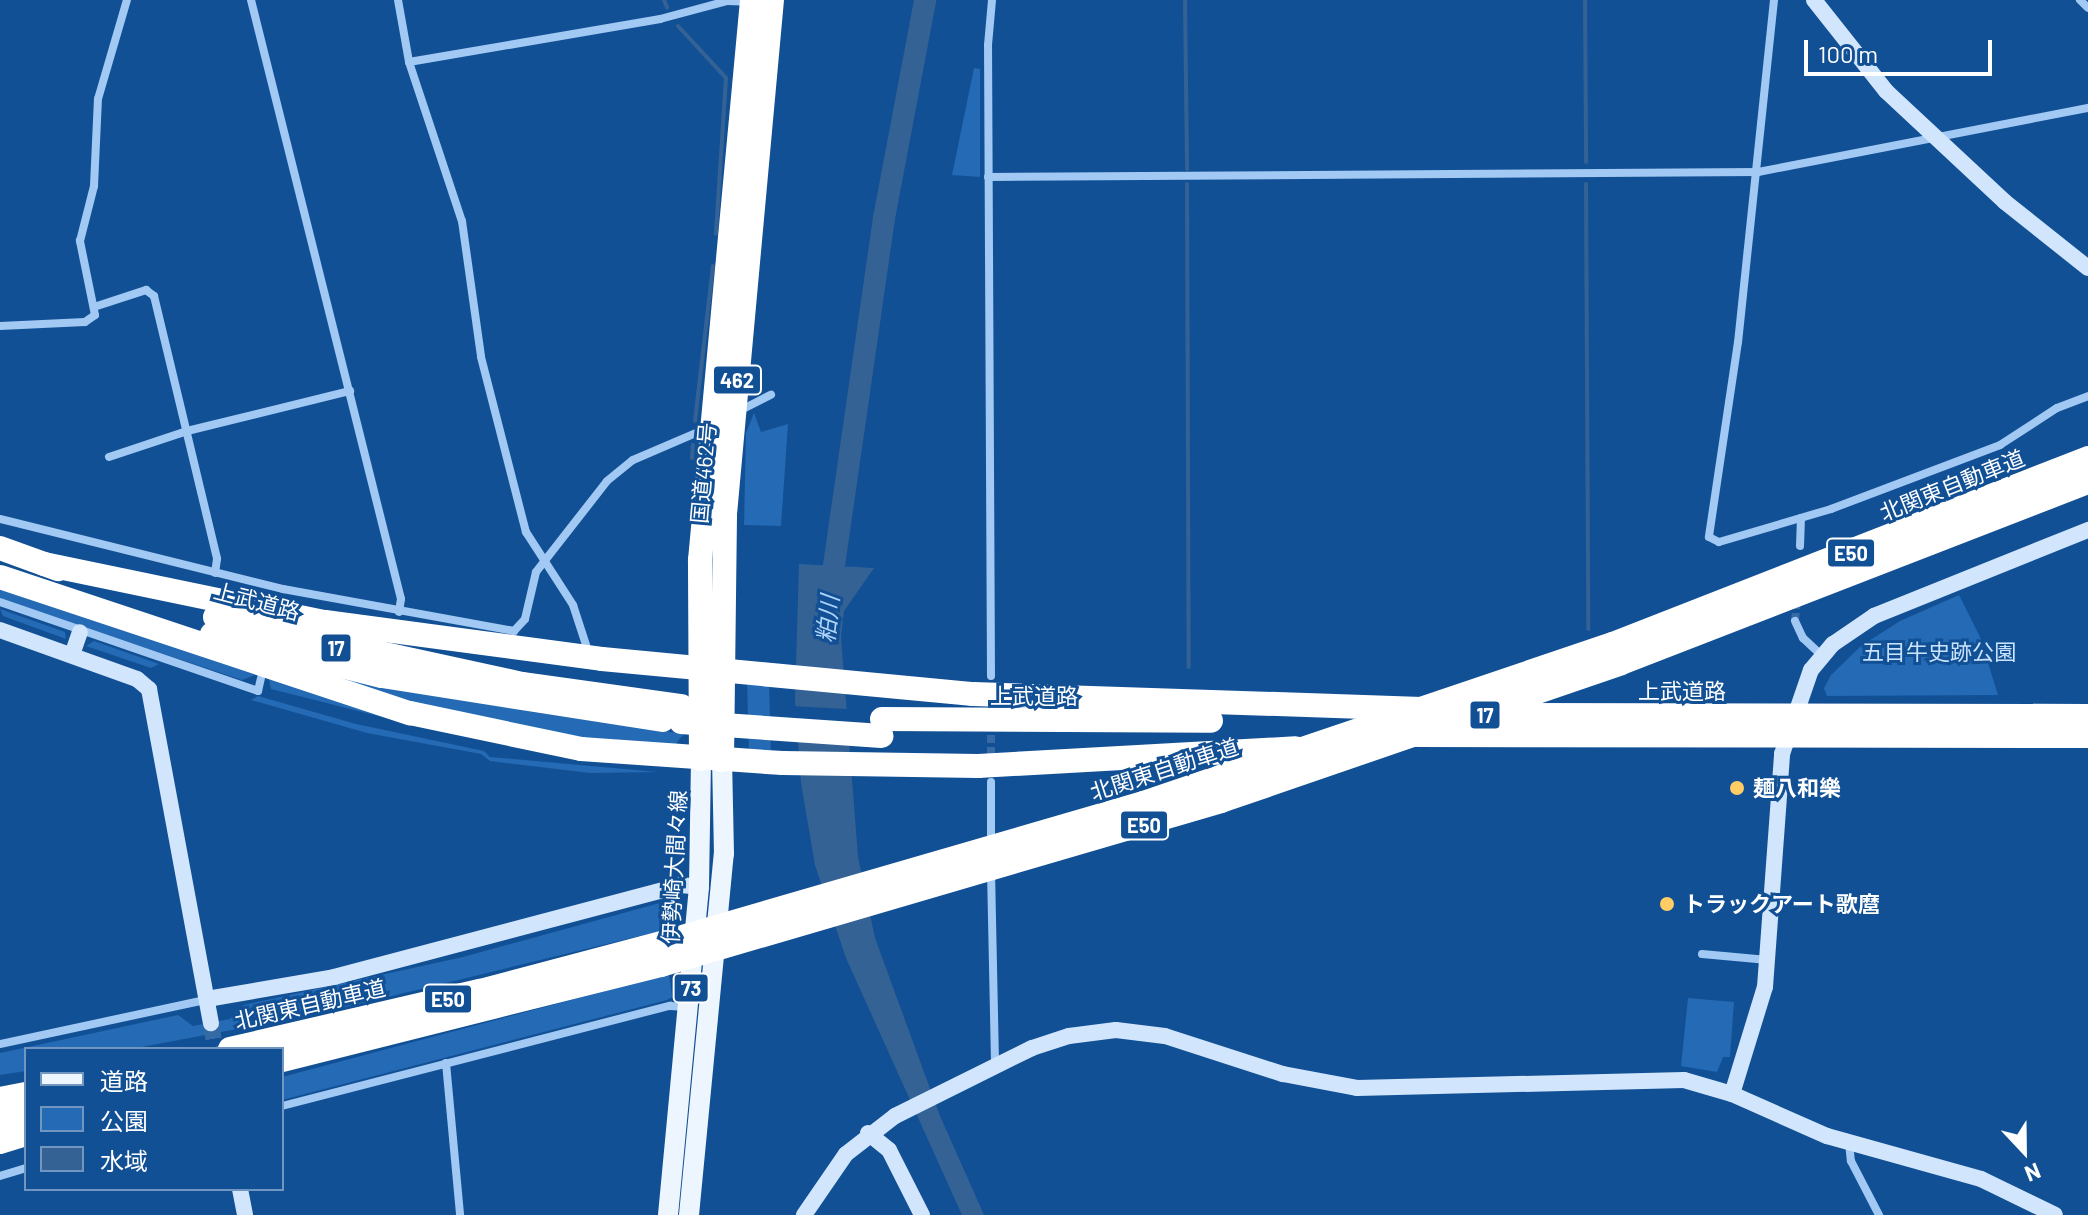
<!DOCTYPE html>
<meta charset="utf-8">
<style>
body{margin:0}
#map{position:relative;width:2088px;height:1215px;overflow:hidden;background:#125095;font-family:Barlow,"Noto Sans JP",sans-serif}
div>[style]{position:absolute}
.green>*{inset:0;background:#246ab4}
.water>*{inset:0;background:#356294}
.pier>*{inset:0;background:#125095}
.stream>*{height:4px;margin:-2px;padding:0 2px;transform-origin:2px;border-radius:2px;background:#356294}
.river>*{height:22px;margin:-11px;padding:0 11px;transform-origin:11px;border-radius:11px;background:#356294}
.street-tunnel>*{height:8px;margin-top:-4px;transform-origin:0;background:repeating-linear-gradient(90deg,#366aa5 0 8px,transparent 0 12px)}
.secondary-tunnel>*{height:16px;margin-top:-8px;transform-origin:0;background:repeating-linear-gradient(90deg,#366aa5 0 16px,transparent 0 24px)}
.street>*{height:8px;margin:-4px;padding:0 4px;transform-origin:4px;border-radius:4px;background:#a1c9f3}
.secondary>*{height:16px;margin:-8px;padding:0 8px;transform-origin:8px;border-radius:8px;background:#d1e5fc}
.primary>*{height:20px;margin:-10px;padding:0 10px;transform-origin:10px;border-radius:10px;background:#edf5ff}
.highway>*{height:24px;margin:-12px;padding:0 12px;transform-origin:12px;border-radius:12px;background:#fff}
.highway-bridge>*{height:24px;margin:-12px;padding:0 12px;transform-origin:12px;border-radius:12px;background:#fff}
.dots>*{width:22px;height:22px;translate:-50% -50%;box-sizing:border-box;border:4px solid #125095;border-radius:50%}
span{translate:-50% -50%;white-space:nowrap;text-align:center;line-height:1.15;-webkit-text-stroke:6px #125095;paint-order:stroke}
.shield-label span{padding:2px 6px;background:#125095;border:2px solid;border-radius:6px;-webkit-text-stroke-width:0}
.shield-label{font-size:20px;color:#fff;font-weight:700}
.street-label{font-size:22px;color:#fff}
.park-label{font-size:22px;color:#c9e2fd}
.poi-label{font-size:22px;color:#fff;font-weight:700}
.left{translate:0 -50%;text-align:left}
.water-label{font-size:24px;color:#aed3f9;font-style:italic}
.legend{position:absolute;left:24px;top:1047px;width:260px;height:144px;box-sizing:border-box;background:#125095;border:2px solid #7196bf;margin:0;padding:10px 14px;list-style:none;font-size:24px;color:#fff}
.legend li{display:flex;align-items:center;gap:16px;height:40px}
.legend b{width:40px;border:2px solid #7196bf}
.north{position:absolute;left:1984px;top:1111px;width:80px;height:80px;-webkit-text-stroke:6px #125095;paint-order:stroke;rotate:158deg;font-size:22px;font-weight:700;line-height:32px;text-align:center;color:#fff}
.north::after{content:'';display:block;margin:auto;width:28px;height:36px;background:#fff;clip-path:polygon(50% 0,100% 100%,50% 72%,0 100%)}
.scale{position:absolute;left:1804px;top:40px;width:188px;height:36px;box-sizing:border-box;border:4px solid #fff;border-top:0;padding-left:10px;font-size:24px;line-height:28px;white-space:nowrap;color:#fff;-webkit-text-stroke:6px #125095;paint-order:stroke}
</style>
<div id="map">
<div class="green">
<div style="clip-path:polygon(974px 68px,980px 69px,980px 177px,952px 175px)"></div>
<div style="clip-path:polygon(754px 413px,761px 432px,788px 424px,781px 526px,744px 525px,746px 433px)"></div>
<div style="clip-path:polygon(0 585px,394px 720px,271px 689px,269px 679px,255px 675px,242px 680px,77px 625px,0 598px)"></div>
<div style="clip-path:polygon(1959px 595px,1980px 637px,1998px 695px,1827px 696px,1824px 688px,1831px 675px,1861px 646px,1900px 621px)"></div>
<div style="clip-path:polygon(0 609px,65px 632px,66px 639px,3px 616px)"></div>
<div style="clip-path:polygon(94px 641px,159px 664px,151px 668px,86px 646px)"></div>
<div style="clip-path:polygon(345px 678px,532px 712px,684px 734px,677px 742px,678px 752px,642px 751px,373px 696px)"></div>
<div style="clip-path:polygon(747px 680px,769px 680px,771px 757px,749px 756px)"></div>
<div style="clip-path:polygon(258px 696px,356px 724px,484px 751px,490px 757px,658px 772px,590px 773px,490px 761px,481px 754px,367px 733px,251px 700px)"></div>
<div style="clip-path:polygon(678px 898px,673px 928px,317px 1014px,131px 1049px,26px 1049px,26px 1071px,0 1075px,0 1053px,178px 1015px,193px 1026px,230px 1019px,244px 1005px,463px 957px)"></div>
<div style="clip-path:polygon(669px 974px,672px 997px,667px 1000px,282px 1100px,282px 1077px)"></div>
<div style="clip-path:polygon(1688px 998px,1734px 1002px,1730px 1057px,1723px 1057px,1717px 1072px,1681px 1066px)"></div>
</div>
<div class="water">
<div style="clip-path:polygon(799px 564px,874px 568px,844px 611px,841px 637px,858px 857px,875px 938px,940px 1116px,984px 1215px,962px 1215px,846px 958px,815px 865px,801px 783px,795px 699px)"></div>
</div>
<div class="pier">
<div style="clip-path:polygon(791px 706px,847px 709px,851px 742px,794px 739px)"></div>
</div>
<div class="stream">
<div style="left:664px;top:0;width:8px;rotate:67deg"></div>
<div style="left:1185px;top:0;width:169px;rotate:89.3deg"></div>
<div style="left:1585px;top:0;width:162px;rotate:89.6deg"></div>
<div style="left:678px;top:26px;width:71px;rotate:47.3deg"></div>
<div style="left:726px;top:78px;width:156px;rotate:93.7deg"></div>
<div style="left:1187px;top:184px;width:483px;rotate:89.8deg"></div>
<div style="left:1586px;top:184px;width:445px;rotate:89.7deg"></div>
<div style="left:695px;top:421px;width:156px;rotate:-83.4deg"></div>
<div style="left:692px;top:458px;width:13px;rotate:-86deg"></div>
</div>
<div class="river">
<div style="left:830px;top:593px;width:379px;rotate:-81.8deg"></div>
<div style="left:884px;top:218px;width:222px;rotate:-79.3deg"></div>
</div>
<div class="street-tunnel">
<div style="left:1795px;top:621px;width:23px;rotate:-85deg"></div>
<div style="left:991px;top:723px;width:38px;rotate:90deg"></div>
</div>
<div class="secondary-tunnel">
<div style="left:211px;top:1023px;width:26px;rotate:81deg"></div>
</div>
<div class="street">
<div style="left:251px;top:0;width:617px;rotate:75.94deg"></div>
<div style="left:401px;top:599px;width:13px;rotate:99deg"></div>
<div style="left:398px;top:0;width:63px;rotate:79.9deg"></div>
<div style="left:409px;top:62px;width:168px;rotate:71.6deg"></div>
<div style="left:462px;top:221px;width:137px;rotate:82deg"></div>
<div style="left:481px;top:357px;width:181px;rotate:75.6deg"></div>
<div style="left:526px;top:532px;width:87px;rotate:57.2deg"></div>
<div style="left:573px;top:605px;width:52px;rotate:71.9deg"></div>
<div style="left:1774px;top:0;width:344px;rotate:96deg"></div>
<div style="left:1738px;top:342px;width:197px;rotate:98.5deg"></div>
<div style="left:1709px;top:537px;width:11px;rotate:27deg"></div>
<div style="left:1719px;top:542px;width:117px;rotate:-16.4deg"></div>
<div style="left:1831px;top:509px;width:181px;rotate:-20.7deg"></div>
<div style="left:2000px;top:445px;width:68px;rotate:-33deg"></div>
<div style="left:2057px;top:408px;width:33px;rotate:-21deg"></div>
<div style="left:2080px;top:0;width:11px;rotate:45deg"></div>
<div style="left:409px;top:62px;width:255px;rotate:-9.7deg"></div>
<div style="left:660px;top:19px;width:69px;rotate:-15deg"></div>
<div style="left:727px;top:1px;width:23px;rotate:2deg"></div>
<div style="left:988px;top:177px;width:770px;rotate:-0.37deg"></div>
<div style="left:1758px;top:172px;width:336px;rotate:-11deg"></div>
<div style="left:97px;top:306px;width:52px;rotate:-18.1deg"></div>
<div style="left:146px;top:290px;width:10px;rotate:37deg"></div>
<div style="left:154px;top:296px;width:270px;rotate:76.5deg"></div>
<div style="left:217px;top:559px;width:14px;rotate:98deg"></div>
<div style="left:0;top:326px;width:85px;rotate:-2.7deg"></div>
<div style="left:85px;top:322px;width:12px;rotate:-35deg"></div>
<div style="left:95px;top:315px;width:76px;rotate:-101.5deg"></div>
<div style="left:80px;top:241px;width:57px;rotate:-75.7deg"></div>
<div style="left:94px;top:186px;width:87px;rotate:-87.4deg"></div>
<div style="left:98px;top:99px;width:103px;rotate:-73.7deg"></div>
<div style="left:739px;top:411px;width:36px;rotate:-27deg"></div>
<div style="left:109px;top:457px;width:82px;rotate:-18.4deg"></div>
<div style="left:187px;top:431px;width:168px;rotate:-13.8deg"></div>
<div style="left:0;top:519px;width:292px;rotate:13.9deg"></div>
<div style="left:283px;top:589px;width:235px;rotate:10.3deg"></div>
<div style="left:514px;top:631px;width:16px;rotate:-47deg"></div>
<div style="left:525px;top:619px;width:48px;rotate:-76.8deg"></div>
<div style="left:536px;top:572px;width:115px;rotate:-52deg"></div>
<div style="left:607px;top:481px;width:33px;rotate:-39deg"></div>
<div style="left:633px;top:460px;width:84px;rotate:-23.2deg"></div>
<div style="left:1800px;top:546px;width:28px;rotate:-88deg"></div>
<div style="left:0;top:602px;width:273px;rotate:19deg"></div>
<div style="left:258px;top:691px;width:13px;rotate:-77deg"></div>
<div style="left:1795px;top:621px;width:19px;rotate:65deg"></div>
<div style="left:1803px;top:638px;width:26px;rotate:43deg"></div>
<div style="left:991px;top:676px;width:631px;rotate:-90.27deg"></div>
<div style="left:988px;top:45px;width:45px;rotate:-84.9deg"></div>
<div style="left:991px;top:782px;width:63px;rotate:90deg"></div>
<div style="left:991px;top:871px;width:193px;rotate:88.8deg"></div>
<div style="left:1702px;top:954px;width:66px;rotate:5.2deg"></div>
<div style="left:0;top:1044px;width:211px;rotate:-12.1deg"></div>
<div style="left:446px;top:1063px;width:153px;rotate:84.7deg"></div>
<div style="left:282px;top:1106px;width:401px;rotate:-14.5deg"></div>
<div style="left:670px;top:1006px;width:18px;rotate:3deg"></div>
<div style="left:1849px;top:1143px;width:18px;rotate:84deg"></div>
<div style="left:1851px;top:1161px;width:61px;rotate:62.6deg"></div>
<div style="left:0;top:1176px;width:27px;rotate:-17deg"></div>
</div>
<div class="secondary">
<div style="left:1814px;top:0;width:116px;rotate:51.6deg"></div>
<div style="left:1886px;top:91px;width:163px;rotate:43deg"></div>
<div style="left:2005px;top:202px;width:106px;rotate:38.5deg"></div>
<div style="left:0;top:630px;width:145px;rotate:19.7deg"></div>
<div style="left:137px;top:679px;width:16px;rotate:40deg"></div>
<div style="left:149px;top:689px;width:340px;rotate:79.5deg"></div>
<div style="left:72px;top:655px;width:24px;rotate:-71deg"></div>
<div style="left:207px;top:999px;width:129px;rotate:-9.8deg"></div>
<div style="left:334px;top:977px;width:359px;rotate:-14.8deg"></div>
<div style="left:681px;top:885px;width:18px;rotate:6deg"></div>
<div style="left:1732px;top:1094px;width:112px;rotate:-72.9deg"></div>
<div style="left:1765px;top:987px;width:234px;rotate:-85.8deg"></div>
<div style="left:1782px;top:754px;width:89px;rotate:-71deg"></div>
<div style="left:1811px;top:670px;width:34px;rotate:-50deg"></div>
<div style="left:1833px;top:644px;width:50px;rotate:-34.3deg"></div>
<div style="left:1874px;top:616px;width:231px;rotate:-21.9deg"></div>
<div style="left:868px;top:1133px;width:27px;rotate:39deg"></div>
<div style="left:889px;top:1150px;width:73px;rotate:63.1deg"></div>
<div style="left:240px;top:1189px;width:26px;rotate:79deg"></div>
<div style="left:804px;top:1215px;width:74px;rotate:-55.5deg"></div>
<div style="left:846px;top:1154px;width:62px;rotate:-37.8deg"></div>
<div style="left:895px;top:1116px;width:153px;rotate:-26.4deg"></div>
<div style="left:1032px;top:1048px;width:39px;rotate:-18deg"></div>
<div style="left:1069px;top:1036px;width:47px;rotate:-7.3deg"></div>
<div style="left:1116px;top:1030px;width:49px;rotate:7deg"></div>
<div style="left:1165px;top:1036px;width:124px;rotate:17.9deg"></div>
<div style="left:1283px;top:1074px;width:75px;rotate:10.7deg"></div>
<div style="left:1357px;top:1088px;width:327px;rotate:-1.4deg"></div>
<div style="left:1684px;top:1080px;width:50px;rotate:16.3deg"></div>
<div style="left:1732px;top:1094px;width:104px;rotate:23.9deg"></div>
<div style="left:1827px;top:1136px;width:160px;rotate:15.6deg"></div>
<div style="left:1981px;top:1179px;width:82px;rotate:25.9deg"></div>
</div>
<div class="primary">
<div style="left:668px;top:1215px;width:329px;rotate:-84.6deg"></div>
<div style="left:699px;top:887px;width:128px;rotate:-89.1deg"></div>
<div style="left:689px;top:1215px;width:363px;rotate:-84.5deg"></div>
<div style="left:724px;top:854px;width:94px;rotate:-91.2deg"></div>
</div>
<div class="highway">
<div style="left:0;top:548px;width:62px;rotate:19.9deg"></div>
<div style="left:44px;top:564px;width:287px;rotate:11.7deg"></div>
<div style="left:325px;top:622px;width:279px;rotate:7.6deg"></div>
<div style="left:602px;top:659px;width:373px;rotate:5.4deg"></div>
<div style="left:973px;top:694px;width:449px;rotate:1.9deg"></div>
<div style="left:0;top:577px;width:432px;rotate:18.4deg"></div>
<div style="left:410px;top:713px;width:175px;rotate:11.9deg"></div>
<div style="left:581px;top:749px;width:202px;rotate:4deg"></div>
<div style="left:783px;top:763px;width:195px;rotate:0.9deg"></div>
<div style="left:978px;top:766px;width:318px;rotate:-3.2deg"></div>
<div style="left:215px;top:617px;width:314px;rotate:12.3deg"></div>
<div style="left:522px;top:684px;width:161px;rotate:7.9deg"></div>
<div style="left:212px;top:634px;width:175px;rotate:13.9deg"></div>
<div style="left:382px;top:676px;width:284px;rotate:8.9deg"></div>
<div style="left:1613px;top:644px;width:510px;rotate:-21.38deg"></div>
<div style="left:1621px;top:663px;width:501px;rotate:-21.19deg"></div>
<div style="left:1476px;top:715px;width:612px;rotate:0.09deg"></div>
<div style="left:882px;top:719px;width:329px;rotate:0.3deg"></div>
<div style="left:1418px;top:735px;width:670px;rotate:0.09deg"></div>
<div style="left:701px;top:759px;width:199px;rotate:-90.3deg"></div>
<div style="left:700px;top:560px;width:562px;rotate:-84.69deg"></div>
<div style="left:722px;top:760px;width:246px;rotate:-89.3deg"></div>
<div style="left:725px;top:514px;width:516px;rotate:-84.78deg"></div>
<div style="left:230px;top:1049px;width:257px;rotate:-13.1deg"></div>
<div style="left:480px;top:991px;width:191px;rotate:-14.8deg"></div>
<div style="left:282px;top:1060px;width:391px;rotate:-14.1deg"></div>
<div style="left:0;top:1099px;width:26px;rotate:-11deg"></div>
<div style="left:0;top:1121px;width:27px;rotate:-13deg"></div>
<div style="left:0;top:1142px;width:27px;rotate:-17deg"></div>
</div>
<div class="highway-bridge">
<div style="left:681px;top:722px;width:201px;rotate:4deg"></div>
<div style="left:665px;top:942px;width:498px;rotate:-16.2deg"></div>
<div style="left:1143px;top:803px;width:496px;rotate:-18.7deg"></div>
<div style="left:661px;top:965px;width:584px;rotate:-16.32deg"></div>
<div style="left:1221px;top:801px;width:423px;rotate:-19deg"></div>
</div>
<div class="dots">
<div style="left:1737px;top:788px;background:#ffcd63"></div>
<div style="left:1667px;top:904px;background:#ffcd63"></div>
</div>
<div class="shield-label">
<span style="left:737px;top:380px">462</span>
<span style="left:1851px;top:553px">E50</span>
<span style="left:336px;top:648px">17</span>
<span style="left:1485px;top:715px">17</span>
<span style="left:1144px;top:825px">E50</span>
<span style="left:691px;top:988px">73</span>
<span style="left:448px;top:999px">E50</span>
</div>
<div class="street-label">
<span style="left:703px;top:473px;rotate:-85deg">国道462号</span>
<span style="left:1952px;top:485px;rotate:-22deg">北関東自動車道</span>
<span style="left:257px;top:601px;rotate:15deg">上武道路</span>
<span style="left:1682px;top:691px">上武道路</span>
<span style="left:1034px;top:696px">上武道路</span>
<span style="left:1164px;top:769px;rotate:-18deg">北関東自動車道</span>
<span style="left:674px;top:867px;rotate:-87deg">伊勢崎大間々線</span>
<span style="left:310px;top:1004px;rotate:-13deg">北関東自動車道</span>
</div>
<div class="park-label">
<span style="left:1939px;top:652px">五目牛史跡公園</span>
</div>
<div class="poi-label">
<span class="left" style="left:1753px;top:788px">麺八和樂</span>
<span class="left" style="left:1683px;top:904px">トラックアート歌麿</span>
</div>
<div class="water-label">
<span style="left:827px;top:619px;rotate:-84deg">粕川</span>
</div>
<ul class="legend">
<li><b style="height:10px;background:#edf5ff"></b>道路</li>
<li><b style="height:22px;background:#246ab4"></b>公園</li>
<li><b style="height:22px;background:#356294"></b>水域</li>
</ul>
<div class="north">N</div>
<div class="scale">100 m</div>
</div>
